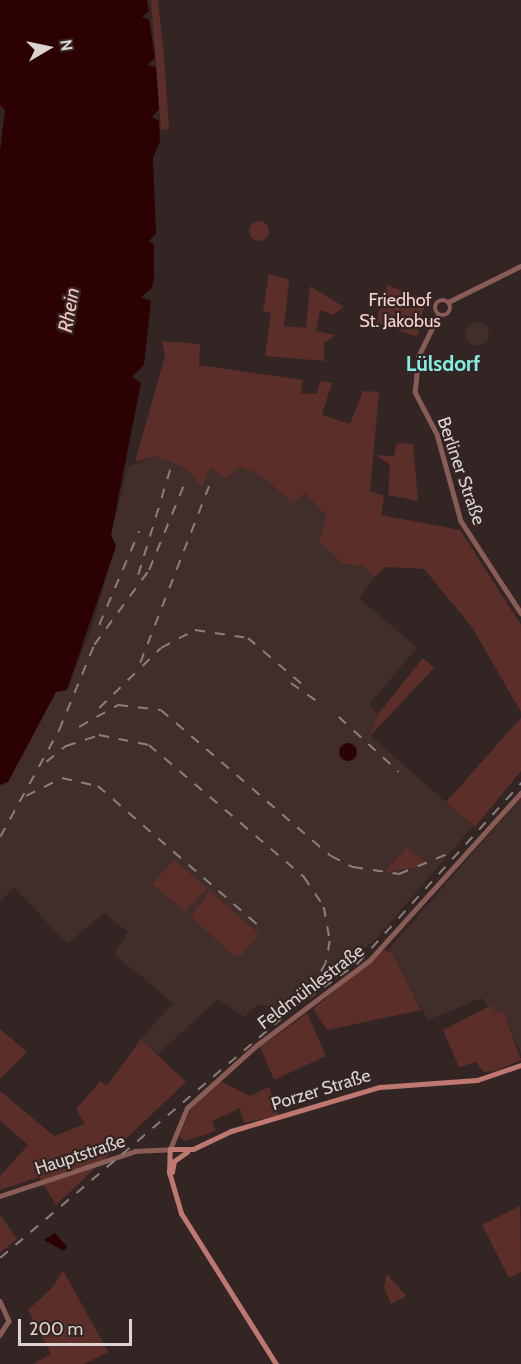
<!DOCTYPE html>
<meta charset="utf-8">
<style>
body{margin:0}
#map{position:relative;width:521px;height:1364px;overflow:hidden;background:#332523;font-family:Cabin,sans-serif}
div>[style]{position:absolute}
.built>*{inset:0;background:#412d2a}
.round{border-radius:50%}
.green>*{inset:0;background:#5c2e29}
.water>*{inset:0;background:#2c0101}
.tertiary>*{height:4.5px;margin:-2.25px;padding:0 2.25px;transform-origin:2.25px;border-radius:2.25px;background:#895c56}
.tertiary>.ring{margin:-2.25px;padding:0;box-sizing:content-box;background:none;border:4.5px solid #895c56;border-radius:50%}
.secondary>*{height:5px;margin:-2.5px;padding:0 2.5px;transform-origin:2.5px;border-radius:2.5px;background:#bf786f}
.rail>*{height:1.5px;margin-top:-0.75px;transform-origin:0;background:repeating-linear-gradient(90deg,#8a7f7d 0 10px,transparent 0 20px)}
span{translate:-50% -50%;white-space:nowrap;text-align:center;line-height:1.15;-webkit-text-stroke:4.5px #332523;paint-order:stroke}
.park-label{font-size:18px;color:#f9d4cf}
.street-label{font-size:18px;color:#ddd4d2}
.water-label{font-size:20px;color:#fbc5be;font-style:italic}
.quarter-label{font-size:21px;color:#85eee1;font-weight:700}
.north{position:absolute;left:18px;top:18px;width:60px;height:60px;-webkit-text-stroke:4px #332523;paint-order:stroke;rotate:81deg;font-size:16px;font-weight:700;line-height:24px;text-align:center;color:#ddd4d2}
.north::after{content:'';display:block;margin:auto;width:21px;height:27px;background:#ddd4d2;clip-path:polygon(50% 0,100% 100%,50% 72%,0 100%)}
.scale{position:absolute;left:18px;top:1319px;width:114px;height:27px;box-sizing:border-box;border:3px solid #ddd4d2;border-top:0;padding-left:8px;font-size:18px;line-height:21px;white-space:nowrap;color:#ddd4d2;-webkit-text-stroke:4px #332523;paint-order:stroke}
</style>
<div id="map">
<div class="built">
<div class="round" style="left:465px;top:322px;width:24px;height:24px"></div>
<div style="clip-path:polygon(156px 456px,187px 469px,239px 466px,261px 475px,293px 504px,303px 493px,327px 516px,344px 564px,363px 566px,375px 577px,359px 598px,417px 648px,369px 704px,381px 718px,371px 736px,473px 826px,376px 939px,287px 1012px,259px 1004px,244px 1017px,218px 999px,158px 1054px,141px 1039px,173px 1003px,114px 954px,128px 932px,104px 913px,67px 944px,14px 887px,0 902px,0 785px,7px 783px,56px 692px,67px 690px,91px 630px,116px 546px,111px 535px,128px 467px)"></div>
<div style="clip-path:polygon(521px 798px,521px 1054px,503px 1011px,495px 1014px,482px 998px,428px 1020px,388px 950px)"></div>
</div>
<div class="green">
<div style="clip-path:polygon(151px 0,158px 0,164px 56px,169px 129px,161px 130px)"></div>
<div class="round" style="left:249px;top:221px;width:20px;height:20px"></div>
<div style="clip-path:polygon(269px 274px,289px 280px,284px 326px,306px 328px,310px 286px,344px 307px,333px 315px,320px 310px,316px 331px,335px 335px,324px 343px,324px 361px,265px 356px,271px 313px,263px 311px)"></div>
<div style="clip-path:polygon(387px 285px,426px 300px,417px 337px,376px 322px)"></div>
<div style="clip-path:polygon(162px 341px,200px 344px,199px 365px,303px 380px,301px 393px,317px 394px,320px 381px,332px 383px,322px 415px,350px 424px,363px 391px,379px 392px,370px 491px,384px 496px,381px 515px,460px 530px,521px 625px,521px 712px,472px 627px,424px 569px,385px 567px,375px 577px,363px 566px,344px 564px,319px 542px,327px 516px,304px 493px,293px 504px,261px 475px,239px 466px,226px 479px,210px 467px,202px 487px,187px 469px,156px 456px,135px 462px,165px 356px)"></div>
<div style="clip-path:polygon(397px 443px,413px 444px,418px 501px,388px 495px,390px 465px,376px 455px,394px 456px)"></div>
<div style="clip-path:polygon(423px 658px,434px 668px,370px 736px,379px 713px)"></div>
<div style="clip-path:polygon(521px 718px,521px 771px,475px 827px,446px 802px)"></div>
<div style="clip-path:polygon(407px 847px,429px 865px,384px 873px)"></div>
<div style="clip-path:polygon(174px 860px,207px 888px,185px 911px,152px 884px)"></div>
<div style="clip-path:polygon(210px 891px,259px 934px,241px 956px,233px 955px,191px 917px)"></div>
<div style="clip-path:polygon(384px 950px,392px 953px,421px 1010px,327px 1030px,313px 1009px)"></div>
<div style="clip-path:polygon(492px 1005px,496px 1013px,503px 1010px,521px 1060px,496px 1071px,484px 1072px,476px 1062px,459px 1067px,443px 1030px)"></div>
<div style="clip-path:polygon(307px 1013px,326px 1056px,274px 1080px,260px 1047px)"></div>
<div style="clip-path:polygon(0 1029px,27px 1052px,0 1079px)"></div>
<div style="clip-path:polygon(141px 1039px,186px 1082px,56px 1205px,39px 1177px,0 1190px,0 1176px,28px 1145px,0 1120px,0 1091px,54px 1136px,85px 1124px,76px 1109px,100px 1081px,107px 1086px)"></div>
<div style="clip-path:polygon(220px 1081px,250px 1096px,269px 1087px,279px 1115px,244px 1123px,240px 1108px,212px 1121px,216px 1131px,185px 1141px,179px 1136px,191px 1109px)"></div>
<div style="clip-path:polygon(520px 1206px,521px 1272px,509px 1278px,482px 1225px)"></div>
<div style="clip-path:polygon(0 1215px,17px 1239px,0 1253px)"></div>
<div style="clip-path:polygon(63px 1270px,108px 1352px,84px 1364px,33px 1364px,51px 1354px,28px 1310px,53px 1287px)"></div>
<div style="clip-path:polygon(387px 1274px,406px 1296px,391px 1304px,384px 1287px)"></div>
</div>
<div class="water">
<div style="clip-path:polygon(0 0,147px 0,149px 11px,142px 17px,149px 19px,155px 58px,147px 65px,156px 67px,159px 109px,152px 117px,159px 121px,160px 141px,153px 158px,156px 234px,149px 241px,154px 245px,154px 276px,152px 288px,141px 297px,151px 301px,144px 365px,132px 377px,141px 383px,111px 535px,116px 546px,67px 690px,56px 692px,8px 782px,0 785px,0 152px,5px 110px,0 105px)"></div>
<div class="round" style="left:339px;top:743px;width:18px;height:18px"></div>
<div style="clip-path:polygon(55px 1233px,67px 1247px,64px 1251px,44px 1240px)"></div>
</div>
<div class="tertiary">
<div class="ring" style="left:435px;top:300px;width:11.5px;height:11.5px"></div>
<div style="left:448px;top:302px;width:81px;rotate:-26.3deg"></div>
<div style="left:439px;top:315px;width:46px;rotate:116deg"></div>
<div style="left:419px;top:356px;width:36px;rotate:96deg"></div>
<div style="left:415px;top:392px;width:47px;rotate:62.4deg"></div>
<div style="left:437px;top:434px;width:90px;rotate:74.6deg"></div>
<div style="left:461px;top:521px;width:110px;rotate:56.9deg"></div>
<div style="left:0;top:1196px;width:142px;rotate:-18.4deg"></div>
<div style="left:135px;top:1151px;width:35px;rotate:-3deg"></div>
<div style="left:170px;top:1149px;width:44px;rotate:-67.5deg"></div>
<div style="left:187px;top:1108px;width:94px;rotate:-42deg"></div>
<div style="left:257px;top:1045px;width:140px;rotate:-36.9deg"></div>
<div style="left:369px;top:961px;width:227px;rotate:-47.9deg"></div>
<div style="left:0;top:1301px;width:22px;rotate:66deg"></div>
<div style="left:9px;top:1321px;width:17px;rotate:123deg"></div>
</div>
<div class="secondary">
<div style="left:172px;top:1172px;width:11px;rotate:-80deg"></div>
<div style="left:174px;top:1161px;width:16px;rotate:-35deg"></div>
<div style="left:276px;top:1364px;width:178px;rotate:-122.2deg"></div>
<div style="left:181px;top:1213px;width:43px;rotate:-106.3deg"></div>
<div style="left:169px;top:1172px;width:23px;rotate:-88deg"></div>
<div style="left:170px;top:1149px;width:23px"></div>
<div style="left:193px;top:1149px;width:42px;rotate:-25.3deg"></div>
<div style="left:231px;top:1131px;width:155px;rotate:-16.5deg"></div>
<div style="left:380px;top:1087px;width:97px;rotate:-4.1deg"></div>
<div style="left:477px;top:1080px;width:46px;rotate:-18.8deg"></div>
</div>
<div class="rail">
<div style="left:138px;top:575px;width:110px;rotate:-73.1deg"></div>
<div style="left:99px;top:625px;width:102px;rotate:-66.9deg"></div>
<div style="left:140px;top:663px;width:195px;rotate:-68.7deg"></div>
<div style="left:291px;top:683px;width:37px;rotate:35deg"></div>
<div style="left:99px;top:708px;width:86px;rotate:-44.1deg"></div>
<div style="left:161px;top:648px;width:38px;rotate:-28deg"></div>
<div style="left:195px;top:630px;width:54px;rotate:8.6deg"></div>
<div style="left:248px;top:638px;width:72px;rotate:40.5deg"></div>
<div style="left:339px;top:717px;width:81px;rotate:42.5deg"></div>
<div style="left:79px;top:727px;width:45px;rotate:-29.4deg"></div>
<div style="left:118px;top:705px;width:43px;rotate:6.6deg"></div>
<div style="left:161px;top:710px;width:224px;rotate:40.7deg"></div>
<div style="left:331px;top:856px;width:25px;rotate:27deg"></div>
<div style="left:353px;top:867px;width:47px;rotate:8.7deg"></div>
<div style="left:399px;top:874px;width:57px;rotate:-22.5deg"></div>
<div style="left:46px;top:762px;width:26px;rotate:-39deg"></div>
<div style="left:66px;top:746px;width:35px;rotate:-18deg"></div>
<div style="left:99px;top:735px;width:51px;rotate:11.3deg"></div>
<div style="left:149px;top:745px;width:204px;rotate:40.4deg"></div>
<div style="left:304px;top:877px;width:36px;rotate:56deg"></div>
<div style="left:324px;top:907px;width:35px;rotate:80deg"></div>
<div style="left:330px;top:941px;width:22px;rotate:100deg"></div>
<div style="left:326px;top:963px;width:37px;rotate:119deg"></div>
<div style="left:26px;top:796px;width:40px;rotate:-26.6deg"></div>
<div style="left:62px;top:778px;width:37px;rotate:13deg"></div>
<div style="left:98px;top:786px;width:213px;rotate:41deg"></div>
<div style="left:0;top:837px;width:122px;rotate:-61.1deg"></div>
<div style="left:59px;top:730px;width:92px;rotate:-67.6deg"></div>
<div style="left:94px;top:645px;width:93px;rotate:-53.7deg"></div>
<div style="left:149px;top:570px;width:97px;rotate:-67.7deg"></div>
<div style="left:0;top:1258px;width:382px;rotate:-40.4deg"></div>
<div style="left:291px;top:1010px;width:82px;rotate:-35deg"></div>
<div style="left:358px;top:963px;width:243px;rotate:-47.8deg"></div>
</div>
<div class="park-label">
<span style="left:400px;top:311px">Friedhof<br>St. Jakobus</span>
</div>
<div class="street-label">
<span style="left:461px;top:471px;rotate:71deg">Berliner Straße</span>
<span style="left:311px;top:987px;rotate:-37deg">Feldmühlestraße</span>
<span style="left:321px;top:1090px;rotate:-17deg">Porzer Straße</span>
<span style="left:80px;top:1155px;rotate:-18deg">Hauptstraße</span>
</div>
<div class="water-label">
<span style="left:69px;top:310px;rotate:-80deg">Rhein</span>
</div>
<div class="quarter-label">
<span style="left:443px;top:364px">Lülsdorf</span>
</div>
<div class="north">N</div>
<div class="scale">200 m</div>
</div>
